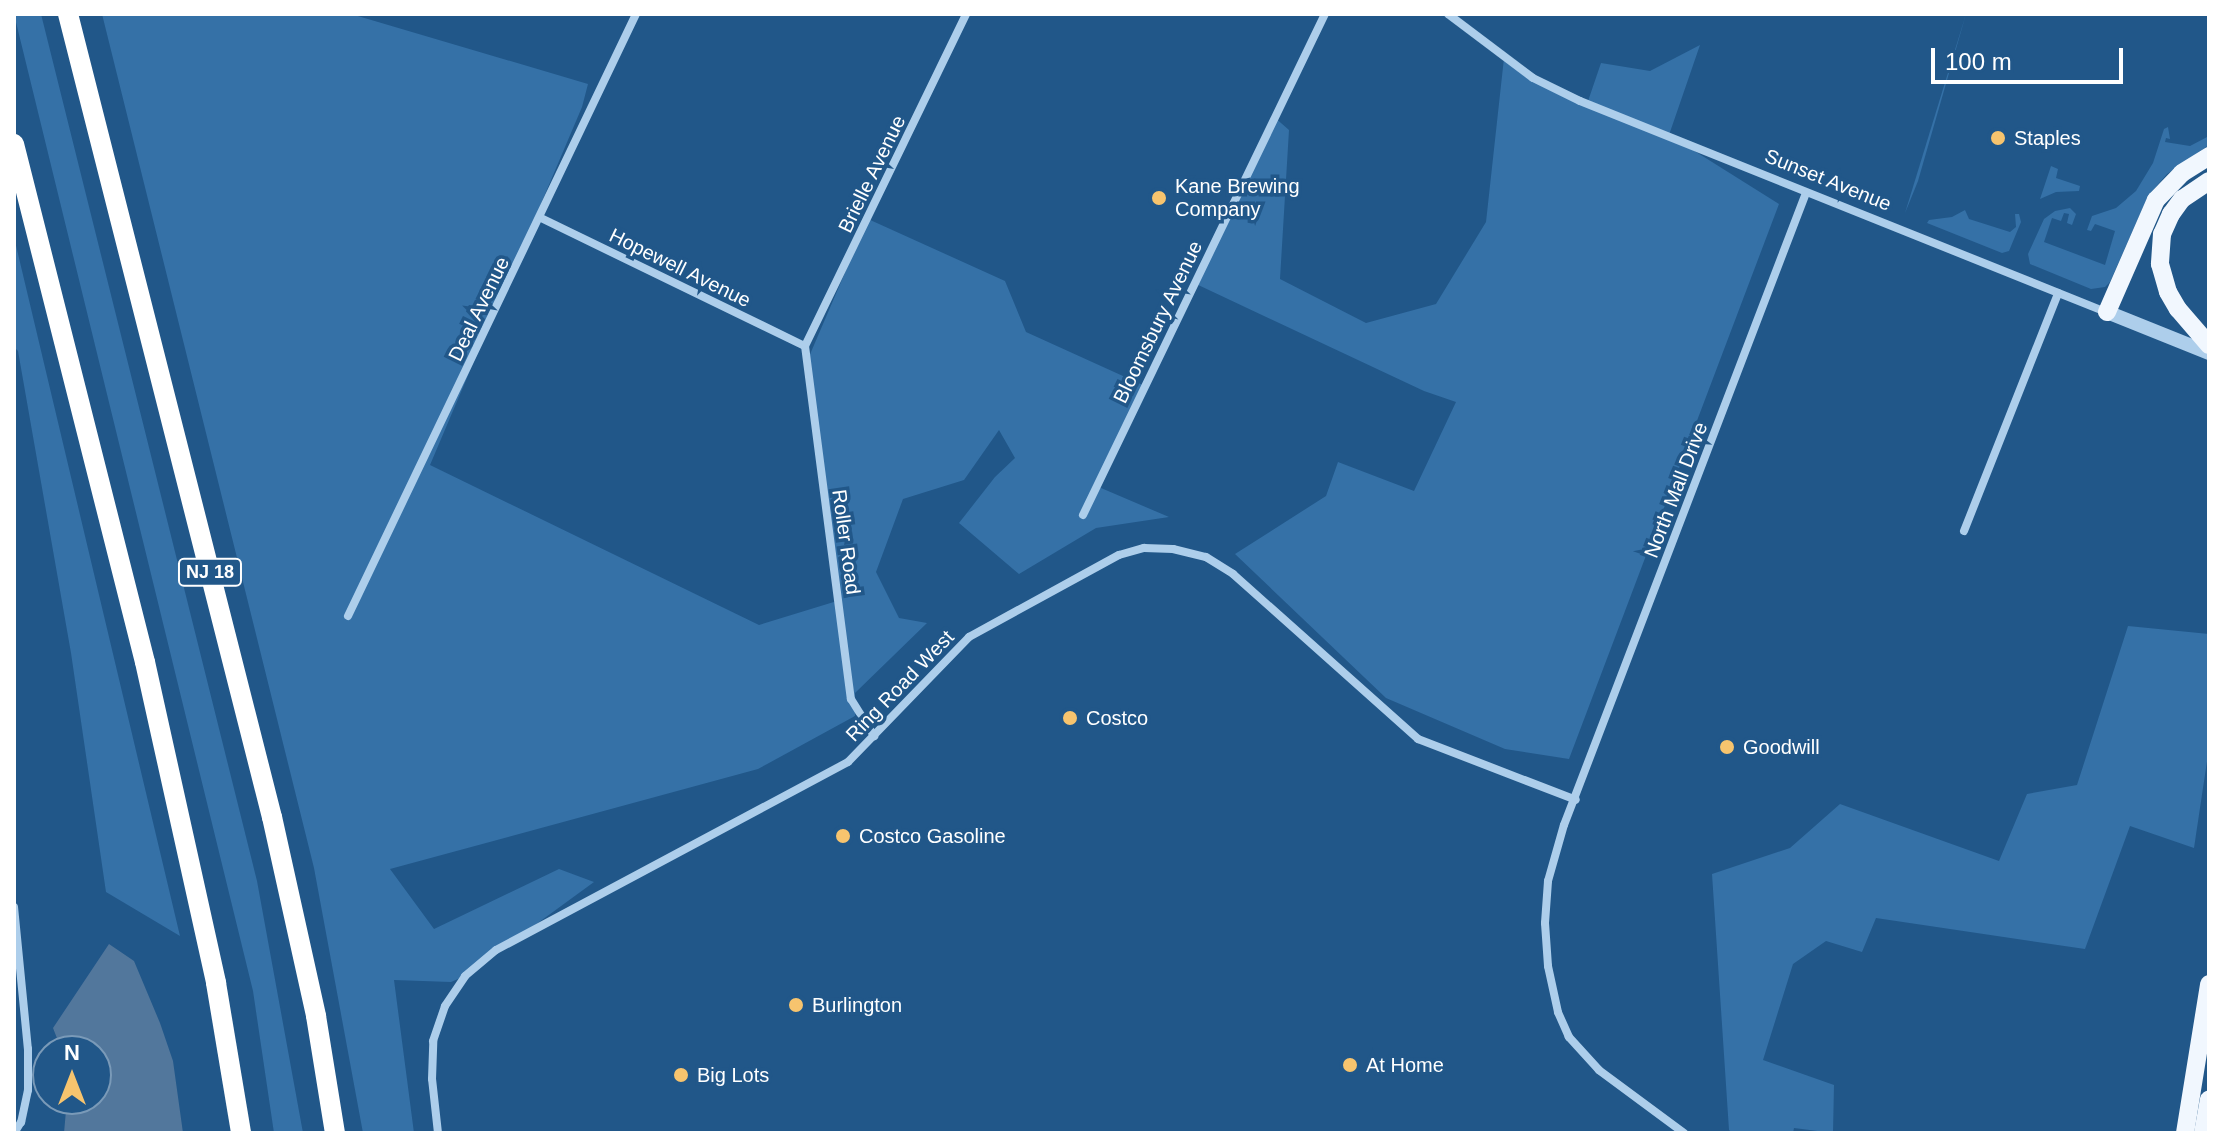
<!DOCTYPE html>
<style>
body{margin:0}
#map{position:relative;width:2223px;height:1147px;overflow:hidden;background:#215789;font-family:Arial,sans-serif}
div>[style]{position:absolute}
.green>*{inset:0;background:#3571a7}
.water>*{inset:0;background:#52779c}
.minor>*{height:8px;margin:-4px;padding:0 4px;transform-origin:4px;border-radius:4px;background:#adceeb}
.tertiary>*{height:14px;margin:-7px;padding:0 7px;transform-origin:7px;border-radius:7px;background:#adceeb}
.primary>*{height:18px;margin:-9px;padding:0 9px;transform-origin:9px;border-radius:9px;background:#f1f7fe}
.motorway>*{height:20px;margin:-10px;padding:0 10px;transform-origin:10px;border-radius:10px;background:#fff}
.dots>*{width:22px;height:22px;translate:-50% -50%;box-sizing:border-box;border:4px solid #215789;border-radius:50%}
span{translate:-50% -50%;white-space:nowrap;text-align:center;line-height:1.15;-webkit-text-stroke:7px #215789;paint-order:stroke}
.shield-label span{padding:2px 6px;background:#215789;border:2px solid;border-radius:6px;-webkit-text-stroke-width:0}
.shield-label{font-size:18px;color:#fff;font-weight:700}
.poi-label{font-size:20px;color:#fff}
.left{translate:0 -50%;text-align:left}
.street-label{font-size:20px;color:#fff}
.frame{position:absolute;inset:0;border:16px solid #fff;pointer-events:none}
.north{position:absolute;left:32px;top:1035px;width:80px;height:80px;box-sizing:border-box;background:#215789;border:2px solid #7a9ab8;border-radius:50%;rotate:0deg;font-size:22px;font-weight:700;line-height:32px;text-align:center;color:#fff}
.north::after{content:'';display:block;margin:auto;width:28px;height:36px;background:#f7c46e;clip-path:polygon(50% 0,100% 100%,50% 72%,0 100%)}
.scale{position:absolute;left:1931px;top:48px;width:192px;height:36px;box-sizing:border-box;border:4px solid #fff;border-top:0;padding-left:10px;font-size:24px;line-height:28px;white-space:nowrap;color:#fff;-webkit-text-stroke:6px #215789;paint-order:stroke}
</style>
<div id="map">
<div class="green">
<div style="clip-path:polygon(14px 14px,41px 14px,257px 881px,303px 1133px,274px 1133px,253px 991px)"></div>
<div style="clip-path:polygon(102px 14px,351px 14px,588px 84px,582px 107px,430px 465px,759px 625px,837px 601px,808px 359px,868px 219px,1005px 281px,1026px 332px,1145px 386px,1094px 485px,1169px 517px,1096px 528px,1019px 574px,959px 523px,995px 477px,1015px 458px,999px 430px,964px 480px,903px 499px,876px 572px,899px 618px,927px 623px,855px 693px,855px 716px,758px 769px,390px 869px,434px 929px,559px 869px,594px 882px,465px 976px,451px 982px,394px 980px,414px 1133px,363px 1133px,314px 868px)"></div>
<div style="clip-path:polygon(1966px 14px,1918px 181px,1905px 213px)"></div>
<div style="clip-path:polygon(1700px 45px,1669px 135px,1779px 204px,1569px 759px,1505px 749px,1386px 698px,1235px 554px,1326px 496px,1338px 462px,1414px 491px,1456px 402px,1424px 391px,1194px 283px,1273px 116px,1289px 130px,1280px 279px,1366px 323px,1436px 304px,1486px 222px,1504px 58px,1587px 104px,1601px 63px,1650px 71px)"></div>
<div style="clip-path:polygon(2168px 127px,2170px 139px,2166px 138px,2165px 142px,2190px 146px,2209px 136px,2209px 145px,2167px 174px,2148px 196px,2110px 282px,2105px 287px,2091px 289px,2030px 264px,2028px 254px,2044px 219px,2055px 211px,2070px 208px,2076px 214px,2072px 225px,2067px 223px,2069px 214px,2064px 213px,2061px 221px,2052px 218px,2044px 242px,2105px 265px,2115px 231px,2095px 224px,2091px 231px,2087px 230px,2092px 216px,2116px 208px,2136px 191px,2153px 163px,2164px 129px)"></div>
<div style="clip-path:polygon(2051px 166px,2058px 169px,2056px 178px,2080px 186px,2079px 191px,2056px 192px,2040px 199px)"></div>
<div style="clip-path:polygon(1965px 210px,1969px 219px,2010px 232px,2016px 227px,2015px 214px,2019px 214px,2021px 222px,2009px 251px,2002px 253px,1927px 223px,1929px 220px,1952px 217px)"></div>
<div style="clip-path:polygon(14px 237px,180px 936px,106px 892px,71px 653px,18px 351px,14px 347px)"></div>
<div style="clip-path:polygon(2128px 626px,2209px 634px,2209px 748px,2194px 848px,2130px 826px,2085px 949px,1876px 918px,1862px 952px,1826px 941px,1793px 964px,1763px 1060px,1834px 1085px,1833px 1133px,1794px 1128px,1793px 1133px,1733px 1133px,1729px 1130px,1712px 874px,1790px 848px,1840px 804px,1999px 861px,2027px 794px,2077px 785px)"></div>
</div>
<div class="water">
<div style="clip-path:polygon(109px 944px,134px 961px,160px 1023px,173px 1061px,183px 1133px,64px 1133px,67px 1099px,96px 1099px,96px 1051px,62px 1051px,53px 1028px)"></div>
</div>
<div class="minor">
<div style="left:1448px;top:14px;width:106px;rotate:37deg"></div>
<div style="left:1533px;top:78px;width:52px;rotate:26.1deg"></div>
<div style="left:1580px;top:101px;width:567px;rotate:21.86deg"></div>
<div style="left:541px;top:218px;width:293px;rotate:25.9deg"></div>
<div style="left:805px;top:346px;width:356px;rotate:82.6deg"></div>
<div style="left:851px;top:699px;width:44px;rotate:58.1deg"></div>
<div style="left:805px;top:346px;width:369px;rotate:-64.1deg"></div>
<div style="left:1083px;top:515px;width:556px;rotate:-64.22deg"></div>
<div style="left:1964px;top:531px;width:256px;rotate:-68.4deg"></div>
<div style="left:348px;top:616px;width:667px;rotate:-64.43deg"></div>
<div style="left:14px;top:907px;width:143px;rotate:84.4deg"></div>
<div style="left:28px;top:1049px;width:41px;rotate:90deg"></div>
<div style="left:28px;top:1090px;width:33px;rotate:102deg"></div>
<div style="left:21px;top:1122px;width:13px;rotate:122deg"></div>
<div style="left:438px;top:1133px;width:54px;rotate:-96.3deg"></div>
<div style="left:432px;top:1079px;width:38px;rotate:-88deg"></div>
<div style="left:433px;top:1041px;width:37px;rotate:-71deg"></div>
<div style="left:445px;top:1006px;width:36px;rotate:-56deg"></div>
<div style="left:465px;top:976px;width:40px;rotate:-40deg"></div>
<div style="left:496px;top:950px;width:399px;rotate:-28.1deg"></div>
<div style="left:848px;top:762px;width:174px;rotate:-45.9deg"></div>
<div style="left:969px;top:637px;width:171px;rotate:-28.7deg"></div>
<div style="left:1119px;top:555px;width:26px;rotate:-16deg"></div>
<div style="left:1144px;top:548px;width:29px;rotate:2deg"></div>
<div style="left:1173px;top:549px;width:34px;rotate:14deg"></div>
<div style="left:1206px;top:557px;width:32px;rotate:32deg"></div>
<div style="left:1233px;top:574px;width:248px;rotate:41.7deg"></div>
<div style="left:1418px;top:739px;width:169px;rotate:21.1deg"></div>
<div style="left:1684px;top:1133px;width:106px;rotate:-143.5deg"></div>
<div style="left:1599px;top:1070px;width:45px;rotate:-132.3deg"></div>
<div style="left:1569px;top:1037px;width:27px;rotate:-114deg"></div>
<div style="left:1558px;top:1012px;width:47px;rotate:-102.3deg"></div>
<div style="left:1548px;top:966px;width:43px;rotate:-94deg"></div>
<div style="left:1545px;top:923px;width:42px;rotate:-85.9deg"></div>
<div style="left:1548px;top:881px;width:58px;rotate:-74.1deg"></div>
<div style="left:1564px;top:825px;width:677px;rotate:-69.05deg"></div>
</div>
<div class="tertiary">
<div style="left:2107px;top:312px;width:110px;rotate:21.9deg"></div>
</div>
<div class="primary">
<div style="left:2209px;top:181px;width:32px;rotate:146deg"></div>
<div style="left:2182px;top:199px;width:19px;rotate:126deg"></div>
<div style="left:2171px;top:214px;width:22px;rotate:114deg"></div>
<div style="left:2162px;top:234px;width:30px;rotate:94deg"></div>
<div style="left:2160px;top:264px;width:29px;rotate:74deg"></div>
<div style="left:2168px;top:292px;width:20px;rotate:60deg"></div>
<div style="left:2178px;top:309px;width:48px;rotate:49.3deg"></div>
<div style="left:2107px;top:312px;width:122px;rotate:-66.4deg"></div>
<div style="left:2156px;top:200px;width:37px;rotate:-46deg"></div>
<div style="left:2182px;top:173px;width:32px;rotate:-32deg"></div>
<div style="left:2185px;top:1133px;width:151px;rotate:-80.8deg"></div>
<div style="left:2203px;top:1133px;width:34px;rotate:-80deg"></div>
</div>
<div class="motorway">
<div style="left:68px;top:14px;width:829px;rotate:75.75deg"></div>
<div style="left:272px;top:817px;width:204px;rotate:77.5deg"></div>
<div style="left:316px;top:1016px;width:119px;rotate:80.8deg"></div>
<div style="left:14px;top:144px;width:534px;rotate:75.81deg"></div>
<div style="left:145px;top:662px;width:329px;rotate:77.5deg"></div>
<div style="left:216px;top:983px;width:152px;rotate:80.5deg"></div>
</div>
<div class="dots">
<div style="left:1998px;top:138px;background:#f7c46e"></div>
<div style="left:1159px;top:198px;background:#f7c46e"></div>
<div style="left:1070px;top:718px;background:#f7c46e"></div>
<div style="left:1727px;top:747px;background:#f7c46e"></div>
<div style="left:843px;top:836px;background:#f7c46e"></div>
<div style="left:796px;top:1005px;background:#f7c46e"></div>
<div style="left:1350px;top:1065px;background:#f7c46e"></div>
<div style="left:681px;top:1075px;background:#f7c46e"></div>
</div>
<div class="shield-label">
<span style="left:210px;top:572px">NJ 18</span>
</div>
<div class="poi-label">
<span class="left" style="left:2014px;top:138px">Staples</span>
<span class="left" style="left:1175px;top:198px">Kane Brewing<br>Company</span>
<span class="left" style="left:1086px;top:718px">Costco</span>
<span class="left" style="left:1743px;top:747px">Goodwill</span>
<span class="left" style="left:859px;top:836px">Costco Gasoline</span>
<span class="left" style="left:812px;top:1005px">Burlington</span>
<span class="left" style="left:1366px;top:1065px">At Home</span>
<span class="left" style="left:697px;top:1075px">Big Lots</span>
</div>
<div class="street-label">
<span style="left:872px;top:174px;rotate:-64deg">Brielle Avenue</span>
<span style="left:1828px;top:180px;rotate:22deg">Sunset Avenue</span>
<span style="left:680px;top:268px;rotate:26deg">Hopewell Avenue</span>
<span style="left:479px;top:309px;rotate:-64deg">Deal Avenue</span>
<span style="left:1158px;top:322px;rotate:-64deg">Bloomsbury Avenue</span>
<span style="left:1676px;top:490px;rotate:-69deg">North Mall Drive</span>
<span style="left:846px;top:542px;rotate:82deg">Roller Road</span>
<span style="left:900px;top:686px;rotate:-46deg">Ring Road West</span>
</div>
<div class="frame"></div>
<div class="north">N</div>
<div class="scale">100 m</div>
</div>
